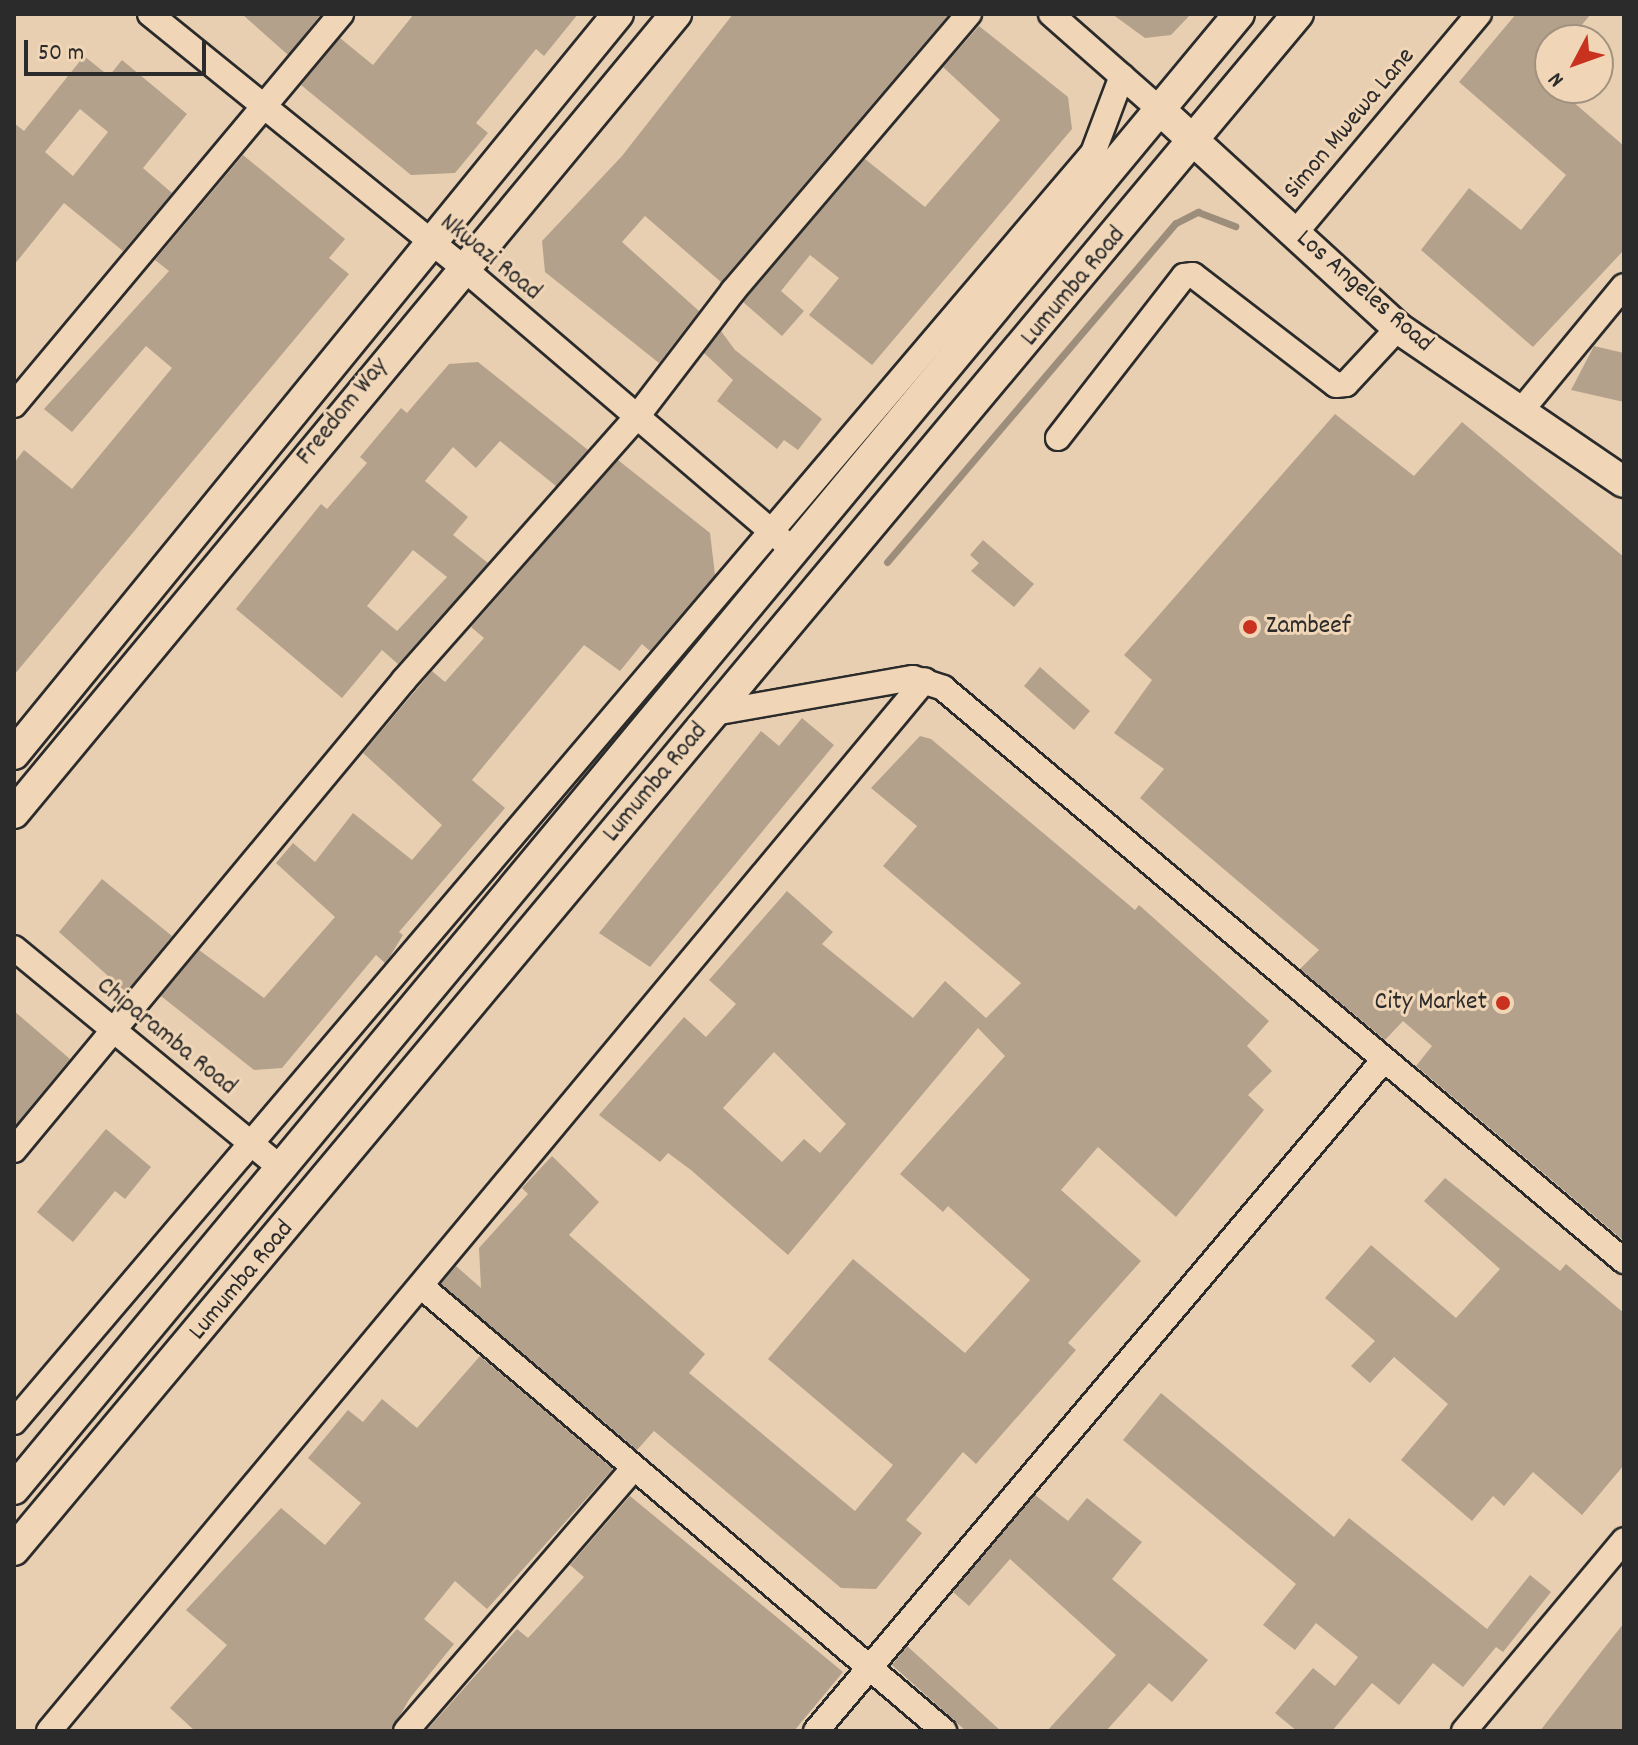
<!DOCTYPE html>
<style>
body{margin:0}
#map{position:relative;width:1638px;height:1745px;overflow:hidden;background:#e8cfb1;font-family:Dekko,sans-serif}
div>[style]{position:absolute}
.stream>*{height:7px;margin:-3.5px;padding:0 3.5px;transform-origin:3.5px;border-radius:3.5px;background:#9d8e7c}
.building>*{inset:0;background:#b3a18c}
.roads{filter:drop-shadow(2px 0 #2b2b2b) drop-shadow(-2px 0 #2b2b2b) drop-shadow(0 2px #2b2b2b) drop-shadow(0 -2px #2b2b2b)}
.minor>*{height:24px;margin:-12px;padding:0 12px;transform-origin:12px;border-radius:12px;background:#f0d6b7}
.major>*{height:30px;margin:-15px;padding:0 15px;transform-origin:15px;border-radius:15px;background:#f0d6b7}
.dots>*{width:22px;height:22px;translate:-50% -50%;box-sizing:border-box;border:4px solid #f0d6b7;border-radius:50%}
span{translate:-50% -50%;white-space:nowrap;text-align:center;line-height:1.15;-webkit-text-stroke:6px #f0d6b7;paint-order:stroke}
.street-label{font-size:26px;color:#2b2b2b}
.poi-label{font-size:26px;color:#2b2b2b}
.left{translate:0 -50%;text-align:left}
.right{translate:-100% -50%;text-align:right}
.frame{position:absolute;inset:0;border:16px solid #2b2b2b;pointer-events:none}
.north{position:absolute;left:1534px;top:24px;width:80px;height:80px;box-sizing:border-box;background:#f0d6b7;border:2px solid #a1927f;border-radius:50%;rotate:229deg;font-size:22px;font-weight:700;line-height:32px;text-align:center;color:#2b2b2b}
.north::after{content:'';display:block;margin:auto;width:28px;height:36px;background:#c8321e;clip-path:polygon(50% 0,100% 100%,50% 72%,0 100%)}
.scale{position:absolute;left:24px;top:40px;width:182px;height:36px;box-sizing:border-box;border:4px solid #2b2b2b;border-top:0;padding-left:10px;font-size:24px;line-height:28px;white-space:nowrap;color:#2b2b2b;-webkit-text-stroke:6px #f0d6b7;paint-order:stroke}
</style>
<div id="map">
<div class="stream">
<div style="left:887px;top:562px;width:445px;rotate:-49.6deg"></div>
<div style="left:1176px;top:223px;width:25px;rotate:-27deg"></div>
<div style="left:1198px;top:212px;width:40px;rotate:21deg"></div>
</div>
<div class="building">
<div style="clip-path:polygon(242px 14px,321px 14px,288px 55px)"></div>
<div style="clip-path:polygon(414px 14px,578px 14px,544px 56px,536px 49px,476px 123px,488px 133px,455px 173px,411px 175px,301px 85px,340px 38px,373px 65px)"></div>
<div style="clip-path:polygon(733px 14px,949px 14px,721px 282px,645px 216px,622px 242px,699px 311px,659px 363px,545px 272px,542px 241px,622px 156px)"></div>
<div style="clip-path:polygon(1112px 14px,1191px 14px,1171px 35px,1145px 38px)"></div>
<div style="clip-path:polygon(1516px 14px,1591px 14px,1569px 40px,1550px 40px,1550px 63px,1541px 74px,1624px 146px,1624px 250px,1533px 347px,1421px 250px,1469px 188px,1521px 230px,1566px 175px,1459px 82px)"></div>
<div style="clip-path:polygon(979px 26px,1068px 97px,1072px 129px,872px 365px,809px 315px,839px 278px,810px 255px,781px 291px,804px 311px,782px 336px,743px 302px,865px 159px,925px 207px,1000px 120px,943px 67px)"></div>
<div style="clip-path:polygon(evenodd,84px 56px,109px 76px,122px 60px,187px 114px,143px 168px,172px 193px,123px 251px,64px 203px,14px 265px,14px 123px,24px 131px,84px 56px,80px 109px,108px 132px,73px 176px,45px 152px,80px 109px)"></div>
<div style="clip-path:polygon(243px 155px,345px 239px,329px 258px,349px 274px,14px 675px,14px 463px,24px 450px,72px 489px,172px 368px,146px 346px,72px 432px,44px 409px,169px 271px,155px 260px)"></div>
<div style="clip-path:polygon(721px 331px,735px 350px,822px 419px,798px 450px,784px 440px,777px 449px,717px 401px,733px 380px,704px 353px)"></div>
<div style="clip-path:polygon(1594px 346px,1624px 353px,1624px 402px,1571px 390px)"></div>
<div style="clip-path:polygon(evenodd,478px 362px,588px 450px,556px 486px,500px 441px,476px 468px,453px 447px,425px 481px,468px 517px,453px 535px,488px 563px,398px 664px,382px 650px,342px 698px,236px 609px,321px 504px,327px 509px,367px 463px,360px 457px,401px 408px,407px 413px,449px 364px,478px 362px,413px 550px,447px 577px,397px 631px,367px 606px,413px 550px)"></div>
<div style="clip-path:polygon(1335px 414px,1414px 476px,1462px 422px,1624px 557px,1624px 1241px,1416px 1066px,1432px 1046px,1403px 1021px,1385px 1040px,1300px 969px,1319px 950px,1140px 798px,1164px 769px,1114px 733px,1152px 680px,1124px 655px)"></div>
<div style="clip-path:polygon(618px 460px,710px 533px,715px 575px,650px 651px,642px 644px,620px 671px,584px 645px,472px 780px,505px 808px,399px 932px,403px 935px,389px 958px,385px 963px,376px 955px,282px 1068px,254px 1070px,161px 996px,199px 950px,264px 998px,335px 917px,276px 863px,293px 843px,315px 862px,353px 813px,412px 860px,442px 825px,363px 753px,432px 671px,445px 682px,484px 638px,471px 627px)"></div>
<div style="clip-path:polygon(983px 540px,1034px 584px,1014px 607px,971px 571px,979px 563px,970px 555px)"></div>
<div style="clip-path:polygon(1040px 667px,1090px 711px,1074px 730px,1024px 686px)"></div>
<div style="clip-path:polygon(802px 718px,834px 745px,650px 967px,599px 933px,761px 731px,779px 746px)"></div>
<div style="clip-path:polygon(evenodd,920px 736px,931px 739px,1135px 910px,1139px 905px,1269px 1021px,1247px 1046px,1272px 1071px,1248px 1095px,1264px 1110px,1176px 1217px,1098px 1147px,1061px 1190px,1141px 1261px,1068px 1343px,1076px 1350px,976px 1464px,963px 1452px,906px 1520px,922px 1533px,876px 1589px,841px 1588px,654px 1431px,637px 1450px,441px 1284px,456px 1266px,481px 1288px,479px 1248px,528px 1194px,522px 1188px,552px 1156px,599px 1202px,569px 1235px,705px 1354px,689px 1373px,855px 1511px,893px 1465px,768px 1359px,853px 1259px,965px 1353px,1030px 1280px,948px 1206px,943px 1212px,900px 1174px,1005px 1056px,978px 1028px,788px 1255px,691px 1170px,668px 1153px,660px 1162px,599px 1115px,684px 1017px,706px 1037px,736px 1004px,709px 980px,787px 891px,833px 932px,822px 944px,913px 1018px,945px 981px,986px 1018px,1021px 983px,883px 866px,917px 826px,871px 788px,920px 736px,774px 1052px,846px 1124px,820px 1153px,804px 1139px,782px 1162px,723px 1108px,774px 1052px)"></div>
<div style="clip-path:polygon(102px 879px,172px 936px,126px 992px,59px 932px)"></div>
<div style="clip-path:polygon(14px 1011px,70px 1059px,14px 1127px)"></div>
<div style="clip-path:polygon(106px 1129px,151px 1167px,125px 1199px,115px 1191px,73px 1242px,37px 1212px)"></div>
<div style="clip-path:polygon(1445px 1178px,1560px 1271px,1566px 1264px,1624px 1313px,1624px 1465px,1582px 1515px,1533px 1472px,1504px 1506px,1493px 1496px,1472px 1521px,1401px 1460px,1448px 1404px,1394px 1357px,1370px 1383px,1351px 1366px,1375px 1341px,1325px 1298px,1371px 1245px,1456px 1318px,1500px 1269px,1424px 1201px)"></div>
<div style="clip-path:polygon(480px 1356px,613px 1469px,487px 1609px,455px 1581px,424px 1619px,454px 1644px,410px 1698px,391px 1731px,195px 1731px,170px 1708px,227px 1645px,186px 1610px,281px 1508px,325px 1545px,361px 1503px,308px 1458px,348px 1410px,363px 1422px,382px 1399px,417px 1428px)"></div>
<div style="clip-path:polygon(1161px 1393px,1334px 1537px,1349px 1518px,1487px 1629px,1530px 1575px,1551px 1592px,1503px 1652px,1496px 1647px,1463px 1687px,1433px 1663px,1399px 1705px,1372px 1683px,1332px 1731px,1297px 1731px,1275px 1713px,1313px 1668px,1335px 1686px,1358px 1657px,1316px 1623px,1295px 1650px,1263px 1625px,1296px 1584px,1123px 1440px)"></div>
<div style="clip-path:polygon(1035px 1495px,1068px 1521px,1087px 1498px,1142px 1542px,1112px 1579px,1208px 1660px,1172px 1702px,1149px 1683px,1106px 1731px,1047px 1731px,1116px 1655px,1010px 1559px,969px 1606px,953px 1592px)"></div>
<div style="clip-path:polygon(630px 1496px,843px 1672px,794px 1731px,426px 1731px,517px 1629px,528px 1638px,584px 1577px,570px 1565px)"></div>
<div style="clip-path:polygon(1624px 1623px,1624px 1731px,1540px 1731px,1587px 1670px)"></div>
<div style="clip-path:polygon(907px 1646px,1001px 1731px,966px 1731px,892px 1665px)"></div>
</div>
<div class="roads">
<div class="minor">
<div style="left:150px;top:14px;width:402px;rotate:39deg"></div>
<div style="left:462px;top:267px;width:423px;rotate:40.5deg"></div>
<div style="left:1051px;top:14px;width:144px;rotate:41.3deg"></div>
<div style="left:1295px;top:233px;width:286px;rotate:-50deg"></div>
<div style="left:14px;top:405px;width:510px;rotate:-50.09deg"></div>
<div style="left:1520px;top:412px;width:163px;rotate:-50.5deg"></div>
<div style="left:1058px;top:438px;width:205px;rotate:-52.1deg"></div>
<div style="left:1184px;top:276px;width:9px;rotate:-6deg"></div>
<div style="left:1193px;top:275px;width:180px;rotate:37.6deg"></div>
<div style="left:1336px;top:385px;width:10px;rotate:-6deg"></div>
<div style="left:1346px;top:384px;width:76px;rotate:-47.1deg"></div>
<div style="left:714px;top:713px;width:202px;rotate:-10deg"></div>
<div style="left:913px;top:678px;width:32px;rotate:18deg"></div>
<div style="left:943px;top:688px;width:890px;rotate:40.08deg"></div>
<div style="left:14px;top:948px;width:347px;rotate:39.5deg"></div>
<div style="left:14px;top:1150px;width:611px;rotate:-50.31deg"></div>
<div style="left:404px;top:680px;width:350px;rotate:-48.5deg"></div>
<div style="left:636px;top:418px;width:160px;rotate:-52.6deg"></div>
<div style="left:733px;top:291px;width:364px;rotate:-49.6deg"></div>
<div style="left:421px;top:1286px;width:687px;rotate:40.39deg"></div>
<div style="left:14px;top:1422px;width:1666px;rotate:-49.63deg"></div>
<div style="left:1093px;top:153px;width:82px;rotate:-69.4deg"></div>
<div style="left:49px;top:1731px;width:1368px;rotate:-50.19deg"></div>
<div style="left:406px;top:1731px;width:348px;rotate:-49.1deg"></div>
<div style="left:816px;top:1731px;width:878px;rotate:-49.76deg"></div>
<div style="left:1464px;top:1731px;width:249px;rotate:-50deg"></div>
</div>
<div class="major">
<div style="left:1159px;top:109px;width:324px;rotate:42.5deg"></div>
<div style="left:1398px;top:328px;width:273px;rotate:34.3deg"></div>
<div style="left:14px;top:754px;width:955px;rotate:-50.78deg"></div>
<div style="left:14px;top:813px;width:1038px;rotate:-50.36deg"></div>
<div style="left:14px;top:1489px;width:1917px;rotate:-50.29deg"></div>
<div style="left:14px;top:1550px;width:2002px;rotate:-50.11deg"></div>
</div>
</div>
<div class="dots">
<div style="left:1250px;top:627px;background:#c8321e"></div>
<div style="left:1503px;top:1003px;background:#c8321e"></div>
</div>
<div class="street-label">
<span style="left:1350px;top:124px;rotate:-50deg">Simon Mwewa Lane</span>
<span style="left:490px;top:258px;rotate:39deg">Nkwazi Road</span>
<span style="left:1074px;top:287px;rotate:-50deg">Lumumba Road</span>
<span style="left:1364px;top:292px;rotate:41deg">Los Angeles Road</span>
<span style="left:343px;top:412px;rotate:-51deg">Freedom Way</span>
<span style="left:656px;top:783px;rotate:-50deg">Lumumba Road</span>
<span style="left:166px;top:1037px;rotate:39deg">Chiparamba Road</span>
<span style="left:242px;top:1281px;rotate:-50deg">Lumumba Road</span>
</div>
<div class="poi-label">
<span class="left" style="left:1266px;top:627px">Zambeef</span>
<span class="right" style="left:1487px;top:1003px">City Market</span>
</div>
<div class="frame"></div>
<div class="north">N</div>
<div class="scale">50 m</div>
</div>
